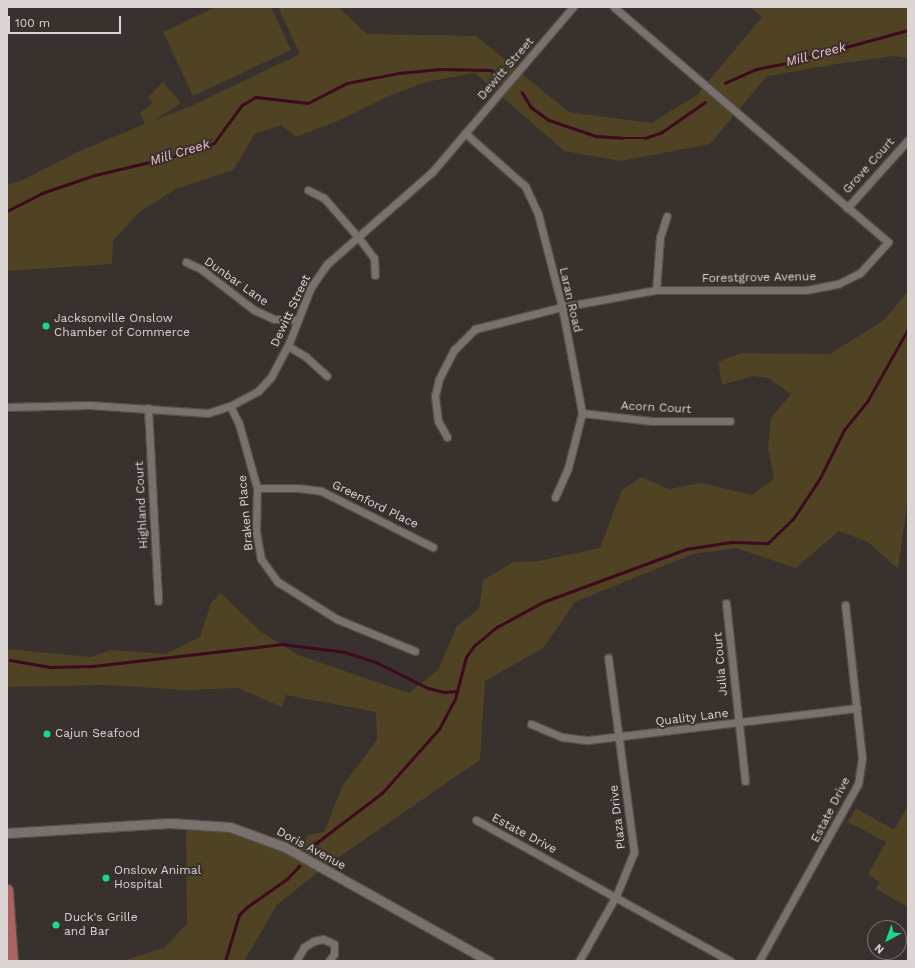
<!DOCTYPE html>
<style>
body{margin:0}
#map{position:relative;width:915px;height:968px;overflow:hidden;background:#38312d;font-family:"Work Sans",sans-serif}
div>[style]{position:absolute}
.green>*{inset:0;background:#4f4323}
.stream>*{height:2.5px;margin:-1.25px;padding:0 1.25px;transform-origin:1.25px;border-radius:1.25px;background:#3f091e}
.roads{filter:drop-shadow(1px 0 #544e4a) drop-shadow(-1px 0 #544e4a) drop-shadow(0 1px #544e4a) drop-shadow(0 -1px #544e4a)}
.minor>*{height:7px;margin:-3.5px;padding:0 3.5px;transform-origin:3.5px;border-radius:3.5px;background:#7a716d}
.tertiary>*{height:9px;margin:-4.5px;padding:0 4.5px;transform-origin:4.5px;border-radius:4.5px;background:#7a716d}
.primary>*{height:11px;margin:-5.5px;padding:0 5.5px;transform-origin:5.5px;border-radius:5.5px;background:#ac635f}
.dots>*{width:11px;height:11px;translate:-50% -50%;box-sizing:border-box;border:2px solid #38312d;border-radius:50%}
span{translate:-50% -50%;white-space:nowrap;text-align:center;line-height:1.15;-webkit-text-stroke:4px #38312d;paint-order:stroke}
.street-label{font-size:12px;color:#dbd6d3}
.poi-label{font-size:12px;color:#dbd6d3}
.left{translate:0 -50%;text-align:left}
.water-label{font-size:13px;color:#f8becc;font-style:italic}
.frame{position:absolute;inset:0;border:8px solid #dbd6d3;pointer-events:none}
.north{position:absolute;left:867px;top:920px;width:40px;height:40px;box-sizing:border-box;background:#38312d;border:1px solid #79736f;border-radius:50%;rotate:221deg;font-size:11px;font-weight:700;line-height:16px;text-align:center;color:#dbd6d3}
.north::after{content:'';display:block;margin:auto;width:14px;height:18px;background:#1ad988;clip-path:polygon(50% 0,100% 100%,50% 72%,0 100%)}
.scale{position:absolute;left:8px;top:16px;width:113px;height:18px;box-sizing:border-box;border:2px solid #dbd6d3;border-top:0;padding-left:5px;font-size:12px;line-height:14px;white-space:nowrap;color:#dbd6d3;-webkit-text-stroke:3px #38312d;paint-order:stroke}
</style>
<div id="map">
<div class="green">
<div style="clip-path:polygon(216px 7px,271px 7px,291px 50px,193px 96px,163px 32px)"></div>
<div style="clip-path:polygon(278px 7px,338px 7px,367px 34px,476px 36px,569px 112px,651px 123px,697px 95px,762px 17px,750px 7px,908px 7px,908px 58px,894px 56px,843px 63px,767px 76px,710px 144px,621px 161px,564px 151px,475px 73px,426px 82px,389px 96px,338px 121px,296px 137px,281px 125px,255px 134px,233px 170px,176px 189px,141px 211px,113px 240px,112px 264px,7px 271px,7px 185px,23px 180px,77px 152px,145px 124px,140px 113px,153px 103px,148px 97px,163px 82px,181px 103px,155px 120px,189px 107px,300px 54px)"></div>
<div style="clip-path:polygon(908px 291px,908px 498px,898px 569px,868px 542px,839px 531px,796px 568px,736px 548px,693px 554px,575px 602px,543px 648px,485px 681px,480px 760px,323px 868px,277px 905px,244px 961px,122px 961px,164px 948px,187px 924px,186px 822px,230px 827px,296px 853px,308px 835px,324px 832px,343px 785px,377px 740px,376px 712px,286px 695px,282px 707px,238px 688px,187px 690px,106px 685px,7px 687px,7px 649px,91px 657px,110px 650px,165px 654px,200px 637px,211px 603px,221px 593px,260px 631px,298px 655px,409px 693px,438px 670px,457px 626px,479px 609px,483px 580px,513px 562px,538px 561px,600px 548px,622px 490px,641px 477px,669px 489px,701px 483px,752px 495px,774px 479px,768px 448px,771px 418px,791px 394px,768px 378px,753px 376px,722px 385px,718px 362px,741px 353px,830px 354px,884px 320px)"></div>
<div style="clip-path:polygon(908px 805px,908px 907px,876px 889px,879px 882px,868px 874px,886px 842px,848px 822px,856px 808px,894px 830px)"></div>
</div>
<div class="stream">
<div style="left:725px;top:83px;width:34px;rotate:-24deg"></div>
<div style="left:756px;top:69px;width:33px;rotate:-11deg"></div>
<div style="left:788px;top:63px;width:124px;rotate:-15.4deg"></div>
<div style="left:522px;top:92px;width:17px;rotate:59deg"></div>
<div style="left:531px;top:107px;width:22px;rotate:36deg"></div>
<div style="left:549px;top:120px;width:50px;rotate:18.8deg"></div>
<div style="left:596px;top:136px;width:26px;rotate:4deg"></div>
<div style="left:622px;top:138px;width:23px"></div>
<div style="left:645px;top:138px;width:18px;rotate:-19deg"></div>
<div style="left:662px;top:132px;width:52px;rotate:-34.9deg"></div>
<div style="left:7px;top:211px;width:39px;rotate:-27deg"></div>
<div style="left:42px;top:193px;width:56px;rotate:-18.8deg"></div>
<div style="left:95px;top:175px;width:108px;rotate:-13.4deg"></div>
<div style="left:200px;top:150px;width:16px;rotate:-27deg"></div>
<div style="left:214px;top:143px;width:47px;rotate:-53.6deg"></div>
<div style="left:242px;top:105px;width:16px;rotate:-30deg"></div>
<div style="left:256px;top:97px;width:52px;rotate:6.6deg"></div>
<div style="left:308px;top:103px;width:44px;rotate:-27.1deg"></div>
<div style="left:347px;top:83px;width:53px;rotate:-10.9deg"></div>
<div style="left:399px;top:73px;width:40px;rotate:-5.7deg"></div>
<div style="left:439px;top:69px;width:51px;rotate:1.1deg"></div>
<div style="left:490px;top:70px;width:11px;rotate:22deg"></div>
<div style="left:10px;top:660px;width:42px;rotate:9.7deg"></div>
<div style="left:51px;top:667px;width:42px;rotate:-1.4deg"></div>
<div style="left:93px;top:666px;width:190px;rotate:-6.6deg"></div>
<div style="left:282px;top:644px;width:64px;rotate:7.2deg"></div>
<div style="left:345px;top:652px;width:33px;rotate:18deg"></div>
<div style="left:376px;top:662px;width:58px;rotate:26.6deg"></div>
<div style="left:428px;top:688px;width:16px;rotate:14deg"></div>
<div style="left:444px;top:692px;width:13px;rotate:-4deg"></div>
<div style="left:311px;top:847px;width:89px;rotate:-37.3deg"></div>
<div style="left:382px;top:793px;width:86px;rotate:-48.3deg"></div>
<div style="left:439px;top:729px;width:34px;rotate:-62deg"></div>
<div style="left:455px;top:699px;width:43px;rotate:-75.3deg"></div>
<div style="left:466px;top:657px;width:14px;rotate:-54deg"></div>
<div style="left:474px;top:646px;width:30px;rotate:-40deg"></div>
<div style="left:497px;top:627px;width:52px;rotate:-28.5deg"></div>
<div style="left:543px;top:602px;width:153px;rotate:-20.3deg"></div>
<div style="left:686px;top:549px;width:47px;rotate:-8.7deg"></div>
<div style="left:732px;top:542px;width:36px;rotate:2deg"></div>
<div style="left:768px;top:543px;width:35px;rotate:-44deg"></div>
<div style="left:793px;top:519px;width:49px;rotate:-56.6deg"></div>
<div style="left:820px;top:478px;width:54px;rotate:-63.4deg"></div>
<div style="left:844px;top:430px;width:38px;rotate:-51deg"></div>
<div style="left:868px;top:400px;width:81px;rotate:-60.6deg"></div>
<div style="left:225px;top:961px;width:48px;rotate:-73.1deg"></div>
<div style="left:239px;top:915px;width:11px;rotate:-45deg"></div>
<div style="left:247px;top:907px;width:49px;rotate:-35deg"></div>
<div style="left:287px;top:879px;width:18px;rotate:-47deg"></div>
</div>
<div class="roads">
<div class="minor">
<div style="left:465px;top:133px;width:80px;rotate:41.5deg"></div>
<div style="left:525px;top:186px;width:31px;rotate:65deg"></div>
<div style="left:538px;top:214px;width:96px;rotate:75.5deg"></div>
<div style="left:562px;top:307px;width:108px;rotate:79.3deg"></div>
<div style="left:582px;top:413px;width:57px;rotate:104.3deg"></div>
<div style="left:568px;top:468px;width:32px;rotate:114deg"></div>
<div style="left:308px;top:190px;width:18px;rotate:27deg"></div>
<div style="left:324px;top:198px;width:52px;rotate:48.9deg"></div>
<div style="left:358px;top:237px;width:26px;rotate:53deg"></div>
<div style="left:374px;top:258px;width:17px;rotate:87deg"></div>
<div style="left:847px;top:208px;width:91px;rotate:-48.1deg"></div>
<div style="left:186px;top:262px;width:17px;rotate:25deg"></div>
<div style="left:201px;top:269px;width:67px;rotate:37.7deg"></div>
<div style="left:254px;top:310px;width:22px;rotate:24deg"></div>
<div style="left:274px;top:319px;width:24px;rotate:2deg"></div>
<div style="left:656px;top:290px;width:53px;rotate:-85.7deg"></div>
<div style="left:660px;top:237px;width:22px;rotate:-72deg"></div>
<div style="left:288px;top:346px;width:21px;rotate:31deg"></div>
<div style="left:306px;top:357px;width:28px;rotate:42deg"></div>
<div style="left:230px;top:406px;width:20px;rotate:63deg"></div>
<div style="left:239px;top:424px;width:66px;rotate:74.3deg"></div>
<div style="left:257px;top:488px;width:43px;rotate:91.3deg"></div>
<div style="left:256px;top:531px;width:28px;rotate:80deg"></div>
<div style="left:261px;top:559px;width:29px;rotate:54deg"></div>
<div style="left:278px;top:582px;width:70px;rotate:32.1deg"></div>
<div style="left:337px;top:619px;width:84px;rotate:22.3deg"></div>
<div style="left:7px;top:407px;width:82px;rotate:-1.4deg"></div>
<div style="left:89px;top:405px;width:119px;rotate:3.8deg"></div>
<div style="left:208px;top:413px;width:23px;rotate:-18deg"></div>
<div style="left:230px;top:406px;width:32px;rotate:-28deg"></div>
<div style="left:258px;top:391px;width:19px;rotate:-47deg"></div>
<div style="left:271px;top:377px;width:38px;rotate:-62deg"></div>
<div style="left:289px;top:343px;width:60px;rotate:-68.6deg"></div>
<div style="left:311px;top:287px;width:28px;rotate:-55deg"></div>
<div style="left:327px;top:264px;width:140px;rotate:-41.2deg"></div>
<div style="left:432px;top:172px;width:217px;rotate:-49.5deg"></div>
<div style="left:148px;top:408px;width:193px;rotate:87deg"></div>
<div style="left:582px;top:413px;width:70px;rotate:6.5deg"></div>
<div style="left:652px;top:421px;width:78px"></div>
<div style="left:447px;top:437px;width:18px;rotate:-119deg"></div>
<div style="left:438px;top:421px;width:25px;rotate:-97deg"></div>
<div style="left:435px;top:396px;width:17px;rotate:-77deg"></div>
<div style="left:439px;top:379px;width:33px;rotate:-63deg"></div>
<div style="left:454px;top:350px;width:30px;rotate:-45deg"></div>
<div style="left:475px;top:329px;width:90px;rotate:-14.2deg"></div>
<div style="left:562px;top:307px;width:96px;rotate:-10.3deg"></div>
<div style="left:656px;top:290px;width:150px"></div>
<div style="left:806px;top:290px;width:33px;rotate:-11deg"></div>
<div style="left:838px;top:284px;width:25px;rotate:-27deg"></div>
<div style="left:860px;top:273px;width:42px;rotate:-47.9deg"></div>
<div style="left:888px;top:242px;width:361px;rotate:-139.4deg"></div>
<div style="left:257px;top:488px;width:41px"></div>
<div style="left:298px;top:488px;width:23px;rotate:7deg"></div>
<div style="left:321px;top:491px;width:125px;rotate:26.6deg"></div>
<div style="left:726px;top:603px;width:179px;rotate:83.9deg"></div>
<div style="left:531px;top:724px;width:34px;rotate:23deg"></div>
<div style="left:562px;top:737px;width:26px;rotate:7deg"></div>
<div style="left:588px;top:740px;width:271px;rotate:-6.8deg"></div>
<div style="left:476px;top:820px;width:291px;rotate:29deg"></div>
<div style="left:296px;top:961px;width:16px;rotate:-60deg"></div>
<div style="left:304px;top:947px;width:12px;rotate:-31deg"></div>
<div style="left:314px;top:941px;width:9px;rotate:-13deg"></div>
<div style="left:323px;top:939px;width:12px;rotate:24deg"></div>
<div style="left:334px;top:944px;width:10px;rotate:90deg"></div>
<div style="left:334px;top:954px;width:9px;rotate:126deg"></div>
<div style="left:579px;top:961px;width:75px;rotate:-60.4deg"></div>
<div style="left:616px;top:896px;width:48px;rotate:-67.8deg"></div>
<div style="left:634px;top:852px;width:196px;rotate:-97.6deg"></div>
<div style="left:759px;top:961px;width:203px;rotate:-60.8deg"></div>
<div style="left:858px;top:784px;width:26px;rotate:-81deg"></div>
<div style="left:862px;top:758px;width:154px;rotate:-96.3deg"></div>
</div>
<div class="tertiary">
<div style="left:7px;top:833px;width:163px;rotate:-3.5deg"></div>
<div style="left:170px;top:823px;width:60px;rotate:3.8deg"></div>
<div style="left:230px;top:827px;width:59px;rotate:20deg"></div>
<div style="left:285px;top:847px;width:234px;rotate:29.2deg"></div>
</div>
<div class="primary">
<div style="left:7px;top:890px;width:71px;rotate:86deg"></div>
</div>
</div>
<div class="dots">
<div style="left:46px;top:326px;background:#1ad988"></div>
<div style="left:47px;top:734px;background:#1ad988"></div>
<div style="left:106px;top:878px;background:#1ad988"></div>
<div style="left:56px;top:925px;background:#1ad988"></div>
</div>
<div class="street-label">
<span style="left:506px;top:69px;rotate:-49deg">Dewitt Street</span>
<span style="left:869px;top:166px;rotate:-48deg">Grove Court</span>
<span style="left:759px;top:278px;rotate:-1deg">Forestgrove Avenue</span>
<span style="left:236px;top:282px;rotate:35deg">Dunbar Lane</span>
<span style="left:570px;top:300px;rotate:77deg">Laran Road</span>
<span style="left:291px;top:311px;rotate:-65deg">Dewitt Street</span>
<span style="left:656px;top:408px;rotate:3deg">Acorn Court</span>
<span style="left:142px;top:505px;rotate:-93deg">Highland Court</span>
<span style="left:375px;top:505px;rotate:26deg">Greenford Place</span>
<span style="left:246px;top:513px;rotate:-95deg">Braken Place</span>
<span style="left:721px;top:664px;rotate:-95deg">Julia Court</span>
<span style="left:692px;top:718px;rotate:-7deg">Quality Lane</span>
<span style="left:831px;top:810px;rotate:-63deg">Estate Drive</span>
<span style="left:618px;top:817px;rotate:-97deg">Plaza Drive</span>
<span style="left:524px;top:834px;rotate:28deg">Estate Drive</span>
<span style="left:311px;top:849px;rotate:28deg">Doris Avenue</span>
</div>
<div class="poi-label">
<span class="left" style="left:54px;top:326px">Jacksonville Onslow<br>Chamber of Commerce</span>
<span class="left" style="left:55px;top:734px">Cajun Seafood</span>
<span class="left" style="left:114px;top:878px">Onslow Animal<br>Hospital</span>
<span class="left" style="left:64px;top:925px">Duck's Grille<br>and Bar</span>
</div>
<div class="water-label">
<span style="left:816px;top:55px;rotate:-15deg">Mill Creek</span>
<span style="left:180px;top:153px;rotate:-17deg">Mill Creek</span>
</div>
<div class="frame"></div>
<div class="north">N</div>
<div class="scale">100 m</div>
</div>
